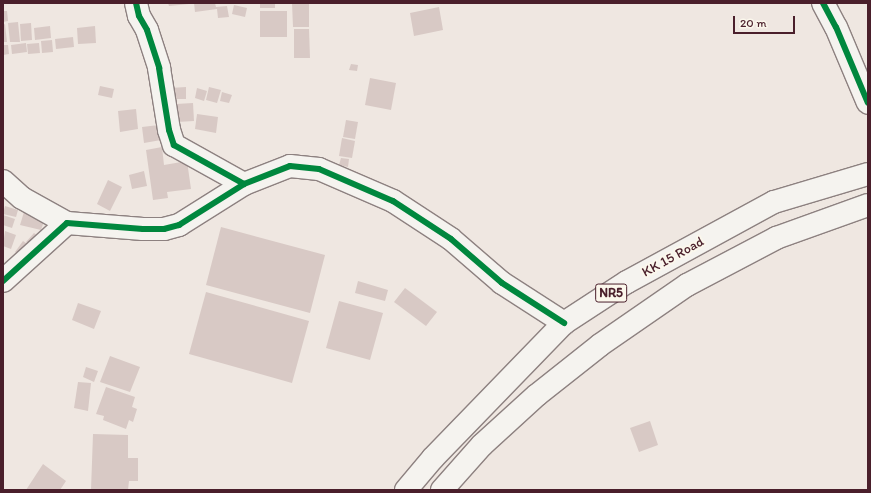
<!DOCTYPE html>
<style>
body{margin:0}
#map{position:relative;width:871px;height:493px;overflow:hidden;background:#efe7e1;font-family:Itim,sans-serif}
div>[style]{position:absolute}
.building>*{inset:0;background:#d8c9c5}
.roads{filter:drop-shadow(1px 0 #8d8180) drop-shadow(-1px 0 #8d8180) drop-shadow(0 1px #8d8180) drop-shadow(0 -1px #8d8180)}
.minor>*{height:22px;margin:-11px;padding:0 11px;transform-origin:11px;border-radius:11px;background:#f5f3ef}
.highway>*{height:22px;margin:-11px;padding:0 11px;transform-origin:11px;border-radius:11px;background:#f5f3ef}
.cycleway>*{height:6px;margin:-3px;padding:0 3px;transform-origin:3px;border-radius:3px;background:#00873e}
span{translate:-50% -50%;white-space:nowrap;text-align:center;line-height:1.15;-webkit-text-stroke:4px #fbf7ec;paint-order:stroke}
.shield-label span{padding:1px 3px;background:#fbf7ec;border:1px solid;border-radius:3px;-webkit-text-stroke-width:0}
.shield-label{font-size:13px;color:#4a1f2b;font-weight:700}
.street-label{font-size:14px;color:#4a1f2b}
.frame{position:absolute;inset:0;border:4px solid #4a1f2b;pointer-events:none}
.scale{position:absolute;left:733px;top:16px;width:62px;height:18px;box-sizing:border-box;border:2px solid #4a1f2b;border-top:0;padding-left:5px;font-size:12px;line-height:14px;white-space:nowrap;color:#4a1f2b;-webkit-text-stroke:3px #fbf7ec;paint-order:stroke}
</style>
<div id="map">
<div class="building">
<div style="clip-path:polygon(168px 3px,189px 3px,189px 4px,169px 6px)"></div>
<div style="clip-path:polygon(194px 3px,215px 3px,216px 7px,227px 6px,229px 17px,218px 18px,217px 9px,195px 12px)"></div>
<div style="clip-path:polygon(260px 3px,275px 3px,275px 8px,260px 8px)"></div>
<div style="clip-path:polygon(292px 3px,309px 3px,309px 27px,293px 27px)"></div>
<div style="clip-path:polygon(234px 5px,247px 8px,245px 17px,232px 14px)"></div>
<div style="clip-path:polygon(439px 7px,443px 30px,414px 36px,410px 13px)"></div>
<div style="clip-path:polygon(3px 11px,7px 11px,8px 21px,3px 22px)"></div>
<div style="clip-path:polygon(260px 11px,287px 11px,287px 37px,260px 37px)"></div>
<div style="clip-path:polygon(18px 22px,20px 42px,10px 42px,8px 23px)"></div>
<div style="clip-path:polygon(31px 23px,32px 40px,21px 41px,20px 24px)"></div>
<div style="clip-path:polygon(5px 24px,7px 42px,3px 42px,3px 25px)"></div>
<div style="clip-path:polygon(50px 26px,51px 38px,35px 40px,34px 28px)"></div>
<div style="clip-path:polygon(95px 26px,96px 43px,78px 44px,77px 28px)"></div>
<div style="clip-path:polygon(294px 29px,309px 29px,310px 58px,294px 58px)"></div>
<div style="clip-path:polygon(73px 37px,74px 47px,56px 49px,55px 39px)"></div>
<div style="clip-path:polygon(52px 40px,53px 52px,42px 53px,41px 41px)"></div>
<div style="clip-path:polygon(26px 43px,27px 52px,12px 54px,11px 45px)"></div>
<div style="clip-path:polygon(39px 43px,40px 53px,28px 54px,27px 44px)"></div>
<div style="clip-path:polygon(3px 45px,8px 45px,9px 54px,3px 55px)"></div>
<div style="clip-path:polygon(351px 64px,358px 65px,357px 71px,349px 70px)"></div>
<div style="clip-path:polygon(370px 78px,396px 83px,391px 110px,365px 105px)"></div>
<div style="clip-path:polygon(100px 86px,114px 89px,112px 98px,98px 95px)"></div>
<div style="clip-path:polygon(186px 87px,186px 99px,171px 99px,170px 88px)"></div>
<div style="clip-path:polygon(209px 87px,221px 90px,217px 103px,206px 100px)"></div>
<div style="clip-path:polygon(197px 88px,207px 91px,204px 101px,195px 98px)"></div>
<div style="clip-path:polygon(222px 92px,232px 95px,229px 103px,220px 101px)"></div>
<div style="clip-path:polygon(193px 103px,194px 121px,177px 122px,176px 104px)"></div>
<div style="clip-path:polygon(136px 109px,138px 129px,120px 132px,118px 111px)"></div>
<div style="clip-path:polygon(197px 114px,218px 117px,216px 133px,195px 129px)"></div>
<div style="clip-path:polygon(346px 120px,358px 122px,355px 139px,343px 137px)"></div>
<div style="clip-path:polygon(159px 125px,161px 140px,144px 143px,142px 127px)"></div>
<div style="clip-path:polygon(342px 138px,355px 141px,352px 158px,339px 156px)"></div>
<div style="clip-path:polygon(162px 147px,164px 165px,187px 161px,191px 189px,167px 192px,168px 198px,153px 200px,146px 150px)"></div>
<div style="clip-path:polygon(341px 158px,349px 159px,348px 167px,339px 165px)"></div>
<div style="clip-path:polygon(144px 171px,147px 186px,132px 189px,129px 175px)"></div>
<div style="clip-path:polygon(108px 180px,122px 187px,110px 211px,97px 204px)"></div>
<div style="clip-path:polygon(5px 206px,18px 210px,16px 217px,3px 214px)"></div>
<div style="clip-path:polygon(24px 212px,45px 218px,41px 230px,20px 225px)"></div>
<div style="clip-path:polygon(3px 215px,15px 219px,12px 228px,3px 225px)"></div>
<div style="clip-path:polygon(221px 227px,325px 255px,310px 313px,206px 285px)"></div>
<div style="clip-path:polygon(5px 231px,16px 235px,11px 249px,3px 246px)"></div>
<div style="clip-path:polygon(34px 233px,39px 237px,31px 246px,26px 242px)"></div>
<div style="clip-path:polygon(23px 241px,29px 245px,21px 257px,15px 252px)"></div>
<div style="clip-path:polygon(358px 281px,388px 290px,385px 301px,355px 293px)"></div>
<div style="clip-path:polygon(405px 288px,437px 312px,426px 326px,394px 302px)"></div>
<div style="clip-path:polygon(206px 292px,309px 321px,292px 383px,189px 354px)"></div>
<div style="clip-path:polygon(339px 301px,383px 313px,370px 360px,326px 348px)"></div>
<div style="clip-path:polygon(78px 303px,101px 311px,94px 329px,72px 320px)"></div>
<div style="clip-path:polygon(110px 356px,140px 367px,130px 392px,100px 382px)"></div>
<div style="clip-path:polygon(86px 367px,98px 371px,94px 382px,83px 377px)"></div>
<div style="clip-path:polygon(78px 382px,91px 383px,88px 411px,74px 408px)"></div>
<div style="clip-path:polygon(106px 387px,135px 397px,132px 407px,137px 409px,133px 422px,129px 420px,126px 429px,103px 420px,104px 416px,96px 414px)"></div>
<div style="clip-path:polygon(650px 421px,658px 445px,639px 452px,630px 428px)"></div>
<div style="clip-path:polygon(93px 434px,128px 435px,128px 458px,138px 458px,138px 481px,129px 481px,128px 490px,91px 490px)"></div>
<div style="clip-path:polygon(43px 464px,66px 481px,60px 490px,26px 490px)"></div>
</div>
<div class="roads">
<div class="minor">
<div style="left:136px;top:3px;width:13px;rotate:77deg"></div>
<div style="left:139px;top:16px;width:16px;rotate:60deg"></div>
<div style="left:147px;top:30px;width:40px;rotate:72deg"></div>
<div style="left:159px;top:68px;width:63px;rotate:80.8deg"></div>
<div style="left:169px;top:130px;width:16px;rotate:72deg"></div>
<div style="left:174px;top:145px;width:80px;rotate:29.1deg"></div>
<div style="left:823px;top:3px;width:27px;rotate:62deg"></div>
<div style="left:836px;top:27px;width:82px;rotate:67.2deg"></div>
<div style="left:3px;top:181px;width:25px;rotate:42deg"></div>
<div style="left:22px;top:198px;width:51px;rotate:29.1deg"></div>
<div style="left:3px;top:281px;width:86px;rotate:-42.2deg"></div>
<div style="left:67px;top:223px;width:76px;rotate:4.5deg"></div>
<div style="left:143px;top:229px;width:21px"></div>
<div style="left:164px;top:229px;width:16px;rotate:-15deg"></div>
<div style="left:179px;top:225px;width:77px;rotate:-32.2deg"></div>
<div style="left:244px;top:184px;width:49px;rotate:-21.4deg"></div>
<div style="left:290px;top:166px;width:29px;rotate:6deg"></div>
<div style="left:319px;top:169px;width:81px;rotate:23.4deg"></div>
<div style="left:393px;top:201px;width:69px;rotate:33.2deg"></div>
<div style="left:451px;top:239px;width:67px;rotate:40.8deg"></div>
<div style="left:502px;top:283px;width:74px;rotate:32.8deg"></div>
</div>
<div class="highway">
<div style="left:406px;top:490px;width:42px;rotate:-49.8deg"></div>
<div style="left:433px;top:458px;width:188px;rotate:-45.9deg"></div>
<div style="left:564px;top:323px;width:75px;rotate:-33.1deg"></div>
<div style="left:627px;top:282px;width:167px;rotate:-28.6deg"></div>
<div style="left:774px;top:202px;width:98px;rotate:-16.6deg"></div>
<div style="left:442px;top:490px;width:60px;rotate:-48.4deg"></div>
<div style="left:482px;top:445px;width:74px;rotate:-42.3deg"></div>
<div style="left:537px;top:395px;width:80px;rotate:-38.4deg"></div>
<div style="left:600px;top:345px;width:106px;rotate:-34.6deg"></div>
<div style="left:687px;top:285px;width:101px;rotate:-27.8deg"></div>
<div style="left:776px;top:238px;width:98px;rotate:-19.7deg"></div>
</div>
</div>
<div class="cycleway">
<div style="left:136px;top:3px;width:13px;rotate:77deg"></div>
<div style="left:139px;top:16px;width:16px;rotate:60deg"></div>
<div style="left:147px;top:30px;width:40px;rotate:72deg"></div>
<div style="left:159px;top:68px;width:63px;rotate:80.8deg"></div>
<div style="left:169px;top:130px;width:16px;rotate:72deg"></div>
<div style="left:174px;top:145px;width:80px;rotate:29.1deg"></div>
<div style="left:823px;top:3px;width:27px;rotate:62deg"></div>
<div style="left:836px;top:27px;width:82px;rotate:67.2deg"></div>
<div style="left:3px;top:281px;width:86px;rotate:-42.2deg"></div>
<div style="left:67px;top:223px;width:76px;rotate:4.5deg"></div>
<div style="left:143px;top:229px;width:21px"></div>
<div style="left:164px;top:229px;width:16px;rotate:-15deg"></div>
<div style="left:179px;top:225px;width:77px;rotate:-32.2deg"></div>
<div style="left:244px;top:184px;width:49px;rotate:-21.4deg"></div>
<div style="left:290px;top:166px;width:29px;rotate:6deg"></div>
<div style="left:319px;top:169px;width:81px;rotate:23.4deg"></div>
<div style="left:393px;top:201px;width:69px;rotate:33.2deg"></div>
<div style="left:451px;top:239px;width:67px;rotate:40.8deg"></div>
<div style="left:502px;top:283px;width:74px;rotate:32.8deg"></div>
</div>
<div class="shield-label">
<span style="left:611px;top:293px">NR5</span>
</div>
<div class="street-label">
<span style="left:673px;top:257px;rotate:-29deg">KK 15 Road</span>
</div>
<div class="frame"></div>
<div class="scale">20 m</div>
</div>
